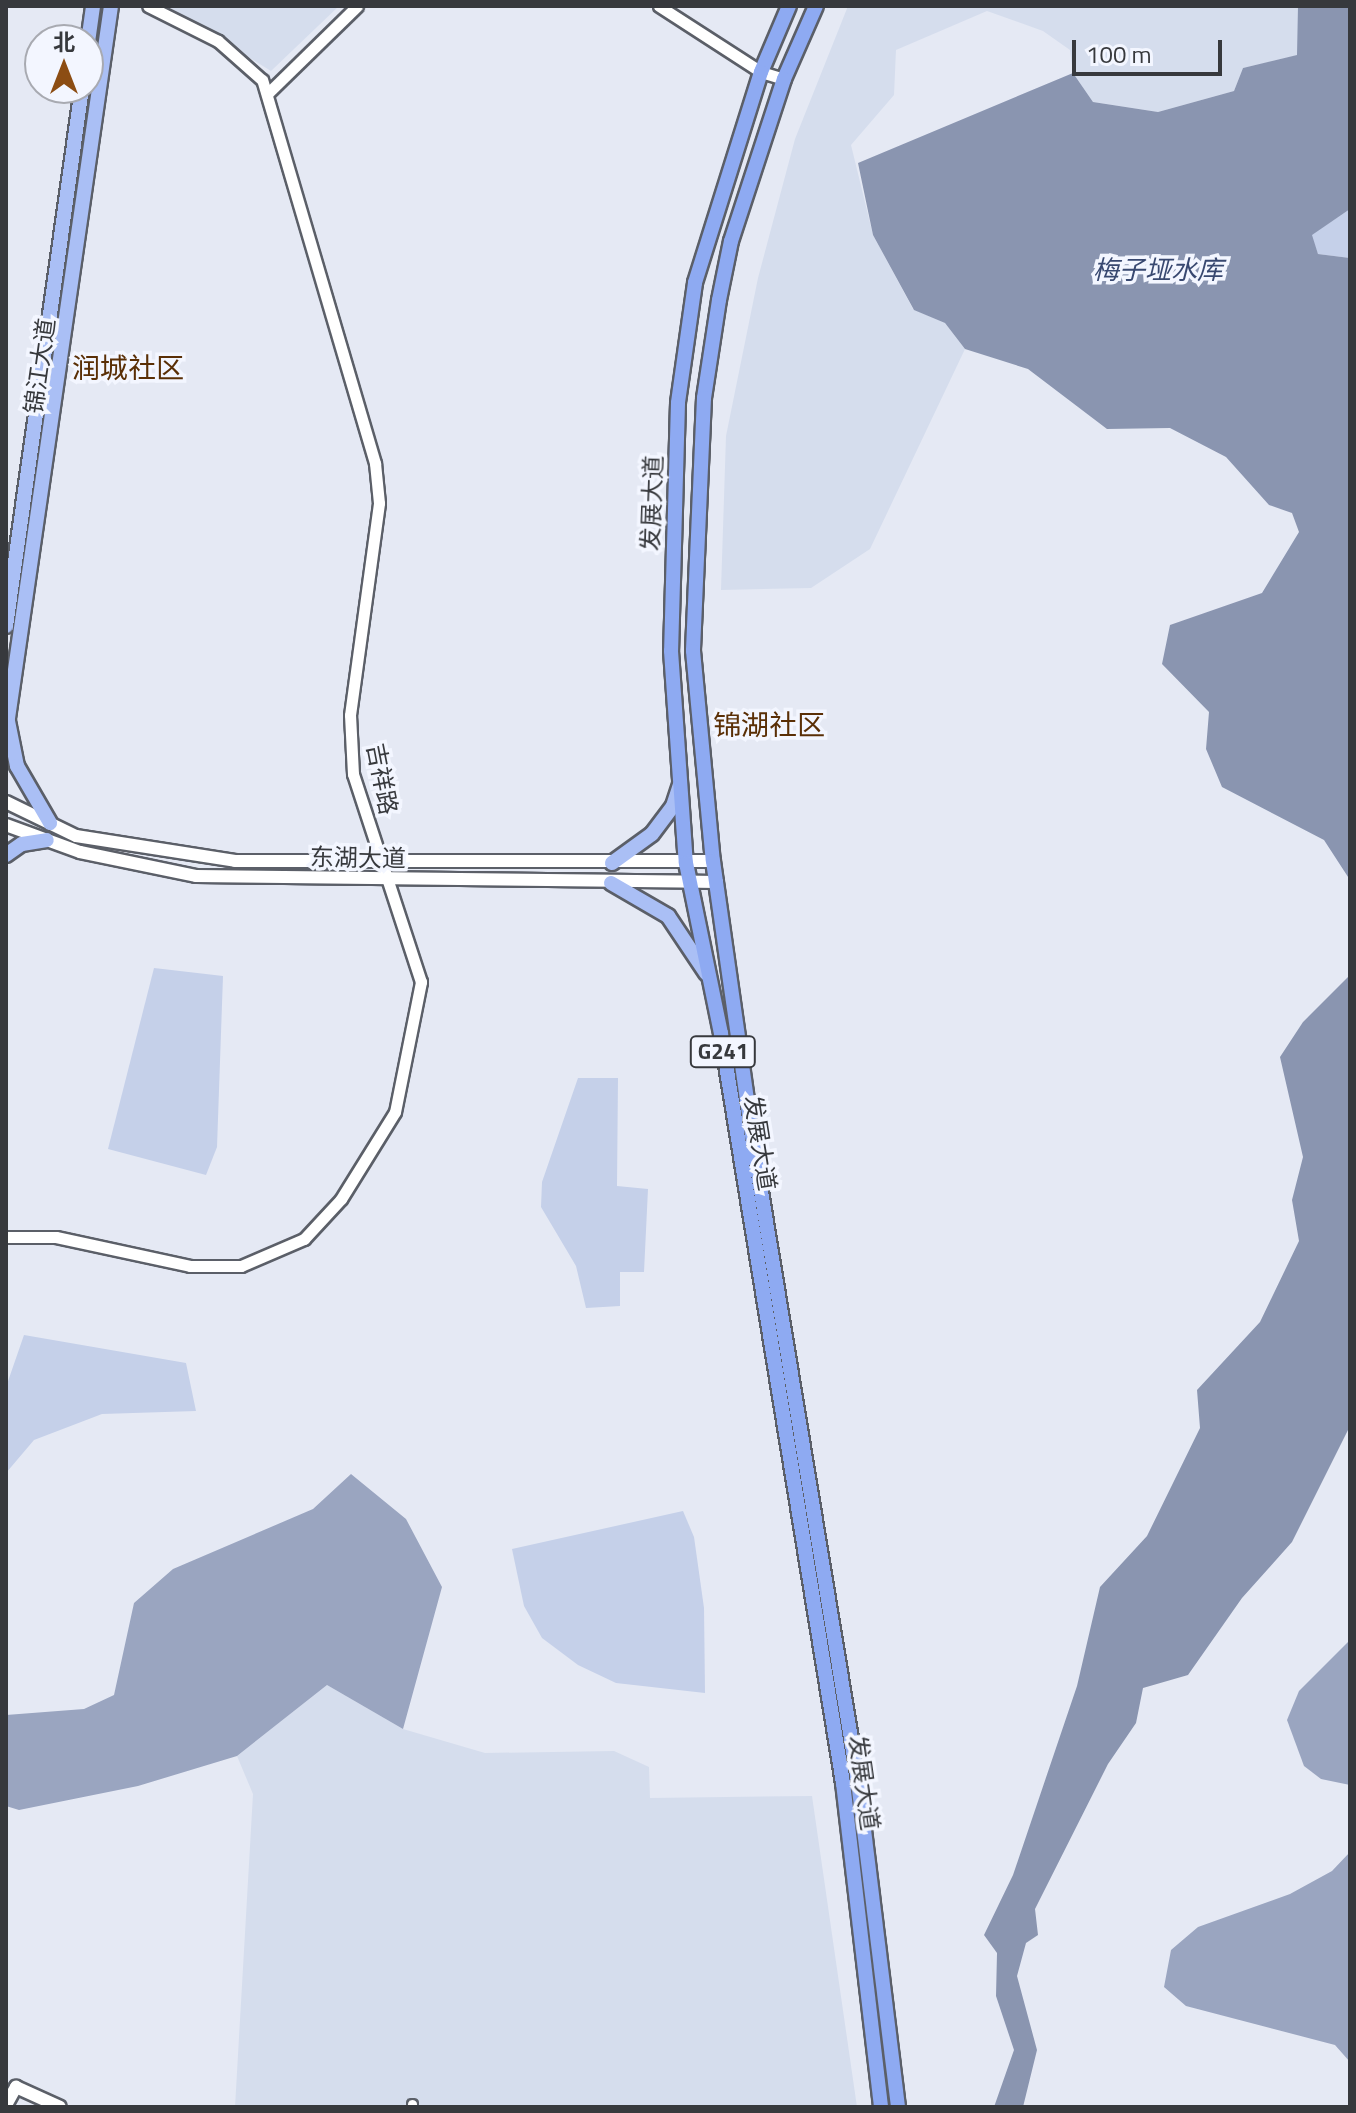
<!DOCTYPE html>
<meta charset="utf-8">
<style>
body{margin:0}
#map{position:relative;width:1356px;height:2113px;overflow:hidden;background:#e5e9f4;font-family:"Titillium Web","Noto Sans SC",sans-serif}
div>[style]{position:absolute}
.built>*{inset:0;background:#d5dded}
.green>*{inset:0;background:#c5d0e9}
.forest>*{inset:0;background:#9aa5c0}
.water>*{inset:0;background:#8a95b0}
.roads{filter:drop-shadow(2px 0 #5b5f68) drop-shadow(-2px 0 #5b5f68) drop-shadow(0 2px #5b5f68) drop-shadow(0 -2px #5b5f68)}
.minor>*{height:9px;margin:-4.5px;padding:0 4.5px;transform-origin:4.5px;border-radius:4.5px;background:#fff}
.tertiary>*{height:11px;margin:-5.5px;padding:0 5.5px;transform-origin:5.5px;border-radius:5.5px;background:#fff}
.secondary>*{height:12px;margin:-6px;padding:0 6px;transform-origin:6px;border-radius:6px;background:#fff}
.primary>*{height:14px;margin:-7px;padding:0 7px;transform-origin:7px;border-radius:7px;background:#aabff5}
.trunk>*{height:14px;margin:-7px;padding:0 7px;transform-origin:7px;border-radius:7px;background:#8eaaf2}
span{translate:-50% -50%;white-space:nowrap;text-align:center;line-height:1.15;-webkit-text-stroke:7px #f3f6ff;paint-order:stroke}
.shield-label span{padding:2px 6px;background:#f3f6ff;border:2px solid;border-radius:6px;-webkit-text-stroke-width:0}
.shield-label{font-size:22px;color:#37393d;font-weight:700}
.street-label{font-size:24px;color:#37393d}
.water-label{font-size:26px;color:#384870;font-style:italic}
.quarter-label{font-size:28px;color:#5a2f06}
.frame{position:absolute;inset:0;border:8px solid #37393d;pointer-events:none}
.north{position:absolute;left:24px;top:24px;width:80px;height:80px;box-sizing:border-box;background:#f3f6ff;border:2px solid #a8aab1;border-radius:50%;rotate:0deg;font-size:22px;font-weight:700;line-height:32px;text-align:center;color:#37393d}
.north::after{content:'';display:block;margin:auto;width:28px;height:36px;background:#8c4d13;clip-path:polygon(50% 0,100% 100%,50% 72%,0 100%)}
.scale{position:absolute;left:1072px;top:40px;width:150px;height:36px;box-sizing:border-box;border:4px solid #37393d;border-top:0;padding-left:10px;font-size:24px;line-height:28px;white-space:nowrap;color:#37393d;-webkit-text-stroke:6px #f3f6ff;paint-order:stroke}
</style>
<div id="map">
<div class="built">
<div style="clip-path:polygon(167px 6px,339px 6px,271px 71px)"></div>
<div style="clip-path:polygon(848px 6px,1298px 6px,1298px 55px,1243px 68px,1234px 91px,1158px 112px,1093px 102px,1073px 73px,1070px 50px,1043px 31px,987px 11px,896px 50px,894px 95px,851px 145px,873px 235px,913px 309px,945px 323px,965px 349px,870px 549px,811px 588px,721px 590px,726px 436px,758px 278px,795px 139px)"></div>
<div style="clip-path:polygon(327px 1685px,403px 1729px,485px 1753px,614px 1751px,649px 1767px,650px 1798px,812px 1796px,857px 2107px,235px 2107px,253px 1794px,237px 1756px)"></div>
</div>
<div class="green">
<div style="clip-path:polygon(1350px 209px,1350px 258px,1318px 254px,1311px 235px)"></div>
<div style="clip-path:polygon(154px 968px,223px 976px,217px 1147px,206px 1175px,108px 1149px)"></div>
<div style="clip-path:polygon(578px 1078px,618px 1078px,617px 1186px,648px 1189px,644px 1272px,620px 1272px,620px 1306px,586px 1308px,576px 1266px,541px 1207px,542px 1182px)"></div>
<div style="clip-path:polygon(24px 1335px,186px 1363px,196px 1411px,102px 1414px,34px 1440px,6px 1473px,6px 1387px)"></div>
<div style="clip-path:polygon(683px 1511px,694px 1537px,704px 1608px,705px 1693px,616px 1683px,578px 1665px,542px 1638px,524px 1606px,512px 1549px)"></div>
</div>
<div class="forest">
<div style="clip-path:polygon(351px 1474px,406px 1519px,442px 1587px,403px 1729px,327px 1685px,237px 1756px,138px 1786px,19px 1810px,6px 1806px,6px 1715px,84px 1709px,114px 1695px,134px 1603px,173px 1569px,313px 1509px)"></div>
<div style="clip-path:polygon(1350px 1640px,1350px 1785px,1321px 1779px,1304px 1766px,1287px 1720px,1299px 1691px)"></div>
<div style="clip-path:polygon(1350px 1852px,1350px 2062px,1335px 2045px,1186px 2006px,1164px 1987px,1171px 1950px,1198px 1927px,1290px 1894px,1332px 1871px)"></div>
</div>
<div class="water">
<div style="clip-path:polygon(1298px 6px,1350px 6px,1350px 209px,1312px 235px,1318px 254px,1350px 258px,1350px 880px,1324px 840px,1222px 787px,1206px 749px,1209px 712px,1162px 664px,1170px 625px,1262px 593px,1299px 532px,1292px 513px,1269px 505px,1226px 457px,1170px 428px,1107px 429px,1028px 369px,965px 349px,945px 323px,914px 310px,873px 235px,858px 163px,1073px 73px,1093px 102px,1158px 112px,1234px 91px,1243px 68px,1297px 55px)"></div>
<div style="clip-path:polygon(1350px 975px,1350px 1426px,1292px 1542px,1242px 1598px,1188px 1675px,1143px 1688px,1136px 1723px,1108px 1764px,1035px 1909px,1038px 1935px,1026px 1943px,1017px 1976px,1037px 2050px,1023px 2107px,994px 2107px,1014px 2050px,996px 1996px,997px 1953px,984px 1935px,1013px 1875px,1077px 1686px,1100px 1587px,1147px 1536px,1200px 1428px,1197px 1390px,1260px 1322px,1299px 1241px,1292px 1200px,1303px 1157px,1280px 1057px,1303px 1022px)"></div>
</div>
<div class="roads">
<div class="minor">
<div style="left:412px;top:2107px;width:3px;rotate:-90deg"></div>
</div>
<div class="tertiary">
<div style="left:659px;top:6px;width:121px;rotate:32.9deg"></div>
<div style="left:761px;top:72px;width:24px;rotate:17deg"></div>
<div style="left:268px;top:93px;width:124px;rotate:-44.3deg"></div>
<div style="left:6px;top:1237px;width:50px"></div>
<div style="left:56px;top:1237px;width:137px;rotate:12.2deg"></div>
<div style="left:190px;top:1266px;width:51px"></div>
<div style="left:241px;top:1266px;width:69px;rotate:-23.2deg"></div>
<div style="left:304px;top:1239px;width:54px;rotate:-47.2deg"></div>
<div style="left:341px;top:1199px;width:102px;rotate:-58.2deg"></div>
<div style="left:395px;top:1112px;width:133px;rotate:-78.7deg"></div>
<div style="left:421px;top:982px;width:219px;rotate:-108.1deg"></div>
<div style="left:353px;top:774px;width:59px;rotate:-92.9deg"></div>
<div style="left:350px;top:715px;width:214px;rotate:-82.2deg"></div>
<div style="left:379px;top:503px;width:40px;rotate:-95.7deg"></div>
<div style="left:375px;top:463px;width:399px;rotate:-106.4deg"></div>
<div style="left:262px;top:80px;width:59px;rotate:-138.4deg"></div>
<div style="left:218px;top:41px;width:78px;rotate:-153.4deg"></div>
</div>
<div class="secondary">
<div style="left:6px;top:802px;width:78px;rotate:25.9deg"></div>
<div style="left:76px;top:836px;width:161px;rotate:8.9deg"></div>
<div style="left:235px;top:861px;width:478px"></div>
<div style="left:6px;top:825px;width:79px;rotate:20deg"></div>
<div style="left:80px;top:852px;width:118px;rotate:11.7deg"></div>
<div style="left:196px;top:876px;width:521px;rotate:0.66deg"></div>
<div style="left:6px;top:2105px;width:21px;rotate:-61deg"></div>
<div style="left:16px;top:2087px;width:48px;rotate:24.4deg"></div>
</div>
<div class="primary">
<div style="left:88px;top:42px;width:36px;rotate:-82deg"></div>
<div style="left:6px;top:626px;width:543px;rotate:-81.96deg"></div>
<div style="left:8px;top:721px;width:46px;rotate:78.7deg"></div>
<div style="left:17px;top:766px;width:66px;rotate:59.9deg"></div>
<div style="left:6px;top:732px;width:734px;rotate:-81.77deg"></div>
<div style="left:6px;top:855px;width:19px;rotate:-35deg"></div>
<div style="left:22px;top:844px;width:25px;rotate:-9deg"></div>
<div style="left:612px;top:863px;width:49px;rotate:-35.9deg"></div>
<div style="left:652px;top:834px;width:35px;rotate:-53deg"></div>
<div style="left:673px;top:806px;width:22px;rotate:-72deg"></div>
<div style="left:611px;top:883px;width:66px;rotate:30.1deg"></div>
<div style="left:668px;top:916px;width:69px;rotate:56.3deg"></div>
</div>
<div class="trunk">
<div style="left:789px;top:6px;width:72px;rotate:113deg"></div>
<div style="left:761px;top:72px;width:221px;rotate:107.4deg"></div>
<div style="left:695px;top:283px;width:121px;rotate:98.1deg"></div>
<div style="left:678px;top:403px;width:248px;rotate:91.6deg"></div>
<div style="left:671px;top:651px;width:213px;rotate:86deg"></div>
<div style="left:686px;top:863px;width:175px;rotate:78.4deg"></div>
<div style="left:721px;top:1034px;width:759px;rotate:80.75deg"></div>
<div style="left:843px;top:1783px;width:326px;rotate:83.3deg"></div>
<div style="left:816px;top:6px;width:80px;rotate:113.7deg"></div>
<div style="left:784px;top:79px;width:170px;rotate:108.1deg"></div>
<div style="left:731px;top:241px;width:60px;rotate:101.5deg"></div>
<div style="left:719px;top:300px;width:99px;rotate:98.7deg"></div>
<div style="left:704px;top:398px;width:253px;rotate:92.5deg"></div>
<div style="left:693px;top:651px;width:211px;rotate:84.6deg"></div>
<div style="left:713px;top:861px;width:291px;rotate:81.9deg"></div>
<div style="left:754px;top:1149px;width:640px;rotate:80.66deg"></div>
<div style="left:858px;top:1781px;width:328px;rotate:83deg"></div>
</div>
</div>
<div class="shield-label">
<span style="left:723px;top:1052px">G241</span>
</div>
<div class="street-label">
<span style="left:40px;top:366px;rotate:-82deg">锦江大道</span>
<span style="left:652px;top:503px;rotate:-88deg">发展大道</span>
<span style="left:382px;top:779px;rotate:79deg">吉祥路</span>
<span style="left:358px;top:858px;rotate:1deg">东湖大道</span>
<span style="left:760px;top:1143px;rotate:81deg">发展大道</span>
<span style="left:864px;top:1783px;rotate:82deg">发展大道</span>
</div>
<div class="water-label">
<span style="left:1158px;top:270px">梅子垭水库</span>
</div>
<div class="quarter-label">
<span style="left:128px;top:368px">润城社区</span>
<span style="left:769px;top:725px">锦湖社区</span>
</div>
<div class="frame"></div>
<div class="north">北</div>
<div class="scale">100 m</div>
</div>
